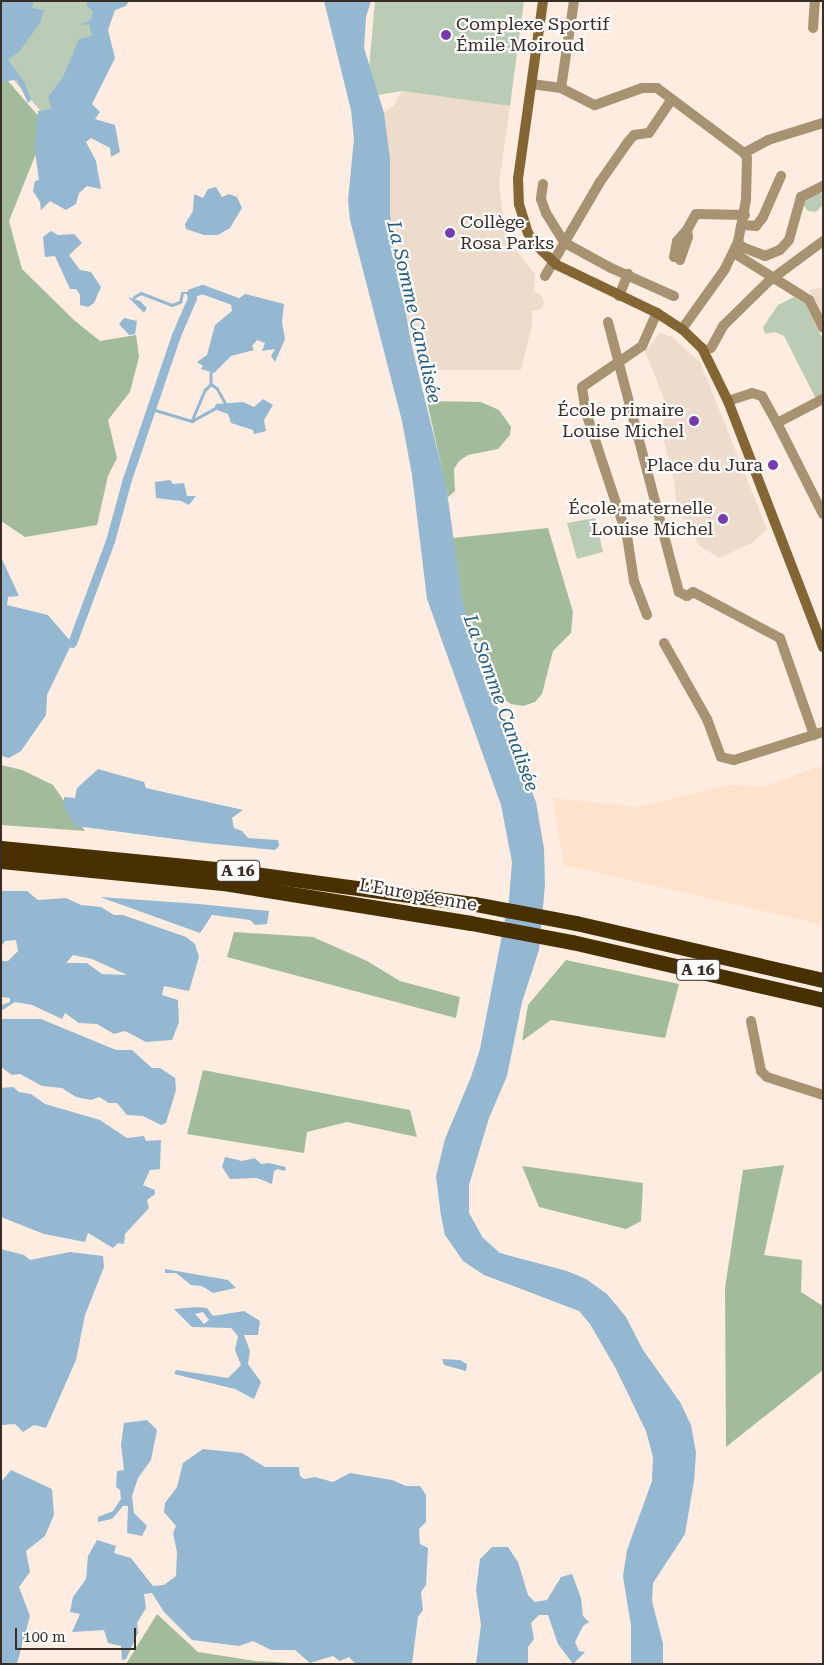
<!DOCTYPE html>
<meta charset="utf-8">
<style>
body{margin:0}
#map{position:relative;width:824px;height:1665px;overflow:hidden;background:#fdecdf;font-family:"Roboto Serif",serif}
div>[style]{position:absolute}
.built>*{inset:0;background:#fde2cc}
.education>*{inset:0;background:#eddbcb}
.green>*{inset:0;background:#baccb5}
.forest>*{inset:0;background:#a2bc9b}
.water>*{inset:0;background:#94b7d2}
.stream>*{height:2.5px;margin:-1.25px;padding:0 1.25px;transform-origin:1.25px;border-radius:1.25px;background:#94b7d2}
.canal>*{height:9px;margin:-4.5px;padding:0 4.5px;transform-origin:4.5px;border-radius:4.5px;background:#94b7d2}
.street>*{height:10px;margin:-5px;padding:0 5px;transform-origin:5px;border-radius:5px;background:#a79372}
.secondary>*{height:10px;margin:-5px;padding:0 5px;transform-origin:5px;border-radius:5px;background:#836633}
.highway>*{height:15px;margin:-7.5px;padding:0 7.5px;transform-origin:7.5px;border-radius:7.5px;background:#483000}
.dots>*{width:14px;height:14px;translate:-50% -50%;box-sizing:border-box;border:2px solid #fdfdfd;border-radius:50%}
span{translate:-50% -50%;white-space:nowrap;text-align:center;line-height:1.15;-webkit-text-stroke:4.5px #fdfdfd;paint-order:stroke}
.shield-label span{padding:1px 4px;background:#fdfdfd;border:1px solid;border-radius:4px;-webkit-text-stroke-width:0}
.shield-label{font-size:16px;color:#392e26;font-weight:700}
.poi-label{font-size:18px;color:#392e26}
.left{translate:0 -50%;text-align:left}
.right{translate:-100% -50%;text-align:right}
.street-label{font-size:18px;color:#392e26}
.water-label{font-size:19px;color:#235b80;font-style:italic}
.frame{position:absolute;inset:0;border:2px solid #392e26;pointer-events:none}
.scale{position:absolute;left:15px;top:1628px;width:121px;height:22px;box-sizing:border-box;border:2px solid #392e26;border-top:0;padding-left:6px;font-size:15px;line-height:18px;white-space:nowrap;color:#392e26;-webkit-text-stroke:4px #fdfdfd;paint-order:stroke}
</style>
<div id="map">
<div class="built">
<div style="clip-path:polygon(823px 765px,823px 925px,564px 865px,553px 798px,637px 807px,729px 785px,765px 786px)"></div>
</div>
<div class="education">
<div style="clip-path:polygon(402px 91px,510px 106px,499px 185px,504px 224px,507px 238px,535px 275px,534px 291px,542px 296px,544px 303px,541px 309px,532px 311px,532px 325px,521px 370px,419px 370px,411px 343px,390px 215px,390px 158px,384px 113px,394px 105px)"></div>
<div style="clip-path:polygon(823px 287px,823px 318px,809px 290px)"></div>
<div style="clip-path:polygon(660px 333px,672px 337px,700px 362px,767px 529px,752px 543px,719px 558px,700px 546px,677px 509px,674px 481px,660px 426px,666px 416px,666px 404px,645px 351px)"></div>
</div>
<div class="green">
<div style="clip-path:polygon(1px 1px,108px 1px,62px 136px,1px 65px)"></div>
<div style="clip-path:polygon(375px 1px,524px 1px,510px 106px,402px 91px,378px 95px,369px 69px)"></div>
<div style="clip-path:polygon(818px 190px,823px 195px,823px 205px,816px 212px,808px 211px,803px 205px,803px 199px)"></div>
<div style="clip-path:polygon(794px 297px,805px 304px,823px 339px,823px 395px,816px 399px,784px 336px,775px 332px,765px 334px,763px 327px,778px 305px)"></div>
<div style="clip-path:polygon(595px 518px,603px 552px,577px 559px,567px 523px)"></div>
</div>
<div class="forest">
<div style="clip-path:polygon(1px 73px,47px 126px,9px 221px,22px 269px,74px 320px,100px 341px,136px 335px,139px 357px,130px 392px,108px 420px,117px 458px,108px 476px,97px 525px,25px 537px,1px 521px)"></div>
<div style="clip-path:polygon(427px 401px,481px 402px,499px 410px,511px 427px,510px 435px,498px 449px,468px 455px,459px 461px,454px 469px,455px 491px,448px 497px)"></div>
<div style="clip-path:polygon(548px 528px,573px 612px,571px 633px,553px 651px,542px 694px,535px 702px,523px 706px,511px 704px,494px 692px,478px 659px,462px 599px,453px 538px)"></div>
<div style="clip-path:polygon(1px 765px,22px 770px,53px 785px,85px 831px,1px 825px)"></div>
<div style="clip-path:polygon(234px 932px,313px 937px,367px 961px,400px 981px,460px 997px,456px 1018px,227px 957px)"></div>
<div style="clip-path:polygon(566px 960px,679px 984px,665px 1038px,551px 1020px,522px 1041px,528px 1005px)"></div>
<div style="clip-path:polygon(203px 1070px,410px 1110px,417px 1137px,347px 1122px,307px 1132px,304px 1153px,187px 1134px)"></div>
<div style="clip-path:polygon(784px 1165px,764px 1255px,802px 1260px,801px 1292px,823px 1306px,823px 1370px,726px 1447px,725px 1288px,743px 1170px)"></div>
<div style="clip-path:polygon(522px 1166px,643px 1183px,641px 1221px,626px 1229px,539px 1207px)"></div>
<div style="clip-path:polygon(157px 1614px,198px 1652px,255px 1661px,311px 1664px,126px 1664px)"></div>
</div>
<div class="water">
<div style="clip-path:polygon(1px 1px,34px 1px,32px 8px,44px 10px,40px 23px,20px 51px,8px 60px,25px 83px,31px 100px,28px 103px,17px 79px,1px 83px)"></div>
<div style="clip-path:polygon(88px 1px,129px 1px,126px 6px,115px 10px,108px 30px,115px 58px,92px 104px,100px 112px,95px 119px,115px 125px,120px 152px,111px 157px,110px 148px,91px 138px,86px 142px,96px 161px,101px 189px,87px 186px,79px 193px,76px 204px,66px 210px,50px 201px,41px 210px,40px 202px,33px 191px,35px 181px,39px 180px,35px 152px,38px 111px,52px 109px,48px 97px,63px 77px,79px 39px,92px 36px,89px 24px,79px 25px,91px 20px,93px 11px,86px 5px)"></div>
<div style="clip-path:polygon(324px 1px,371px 1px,366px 17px,364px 48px,384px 113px,390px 158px,390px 215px,398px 269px,411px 343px,446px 485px,462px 598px,478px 659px,536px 802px,544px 849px,545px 885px,539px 950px,522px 1002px,507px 1076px,489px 1118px,469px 1185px,469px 1213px,483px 1238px,500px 1253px,567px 1271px,586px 1279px,607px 1294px,626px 1317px,643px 1350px,680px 1402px,691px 1425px,696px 1453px,694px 1481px,685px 1534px,653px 1583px,652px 1601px,663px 1644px,663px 1664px,631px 1664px,631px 1626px,623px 1576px,627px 1550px,652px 1481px,653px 1457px,646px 1431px,616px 1369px,590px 1324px,579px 1311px,484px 1275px,463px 1261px,445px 1235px,441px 1216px,436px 1176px,445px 1139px,471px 1077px,480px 1049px,509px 899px,512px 862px,501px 805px,427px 599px,412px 475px,402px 421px,350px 220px,348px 200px,354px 139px,351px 110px)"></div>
<div style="clip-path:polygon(216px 187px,222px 197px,229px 194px,237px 197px,242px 208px,230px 228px,218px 235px,204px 235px,186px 229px,185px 224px,193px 211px,194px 194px,203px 198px,208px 189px)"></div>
<div style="clip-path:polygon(51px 231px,58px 235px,74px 234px,82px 243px,69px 255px,80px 270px,91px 272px,101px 287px,94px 303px,88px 307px,80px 305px,80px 295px,76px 289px,70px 289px,55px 256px,45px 257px,43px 237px)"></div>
<div style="clip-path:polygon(245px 294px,284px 304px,282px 322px,285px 339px,275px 362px,271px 356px,275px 349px,262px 351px,265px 343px,257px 340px,252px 346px,254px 350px,231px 356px,214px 373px,201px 369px,203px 366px,197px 362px,207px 355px,215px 325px,232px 311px,231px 304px)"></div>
<div style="clip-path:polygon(128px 297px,140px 301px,147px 308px,144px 313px)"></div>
<div style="clip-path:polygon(124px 318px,137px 321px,135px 334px,129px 335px,119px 324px)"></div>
<div style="clip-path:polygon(263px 399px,273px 405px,264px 420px,266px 431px,254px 434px,253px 430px,231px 423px,228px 414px,214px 409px,216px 404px,243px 402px,254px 407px)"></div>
<div style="clip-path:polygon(170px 480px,173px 484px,184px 483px,187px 496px,196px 496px,189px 505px,181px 501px,156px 498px,155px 482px)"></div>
<div style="clip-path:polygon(1px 557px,19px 596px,8px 597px,7px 605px,48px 615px,72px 643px,47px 695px,46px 715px,21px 751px,9px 758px,1px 756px)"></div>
<div style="clip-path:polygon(98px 769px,144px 782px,146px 788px,243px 810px,232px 818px,234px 828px,242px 831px,248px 838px,278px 840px,279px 846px,275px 850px,205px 843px,76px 826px,64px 808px,64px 797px,75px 798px,77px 788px)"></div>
<div style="clip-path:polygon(evenodd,1px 891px,27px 891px,38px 900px,66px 898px,81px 905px,101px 907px,114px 915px,123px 915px,186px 937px,195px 944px,199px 957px,189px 991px,164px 986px,162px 995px,178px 1000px,179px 1022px,172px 1040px,146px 1042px,125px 1031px,114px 1034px,97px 1024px,79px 1023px,65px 1013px,62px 1019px,32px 1005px,15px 1002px,1px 1011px,1px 1005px,10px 1002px,10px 998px,1px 997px,1px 961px,8px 961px,18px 951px,16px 940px,5px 941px,1px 947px,1px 891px,73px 955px,92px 959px,127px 975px,102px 974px,87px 963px,66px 963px,73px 955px)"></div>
<div style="clip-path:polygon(100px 897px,199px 904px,269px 911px,267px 924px,255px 925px,250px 920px,212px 915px,200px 933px)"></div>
<div style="clip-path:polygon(1px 1019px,41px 1019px,116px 1050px,132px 1050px,152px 1068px,160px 1068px,175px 1078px,176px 1090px,166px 1123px,161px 1125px,143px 1116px,127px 1115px,117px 1103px,109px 1103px,99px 1097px,91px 1100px,76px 1097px,62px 1088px,42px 1086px,20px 1074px,12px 1075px,1px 1067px)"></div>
<div style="clip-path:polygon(13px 1087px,19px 1092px,31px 1094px,45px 1104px,100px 1120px,127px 1138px,144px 1136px,146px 1141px,161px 1140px,160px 1169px,150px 1170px,143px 1185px,155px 1190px,155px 1194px,147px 1200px,149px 1208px,125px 1234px,124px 1244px,118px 1243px,113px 1248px,88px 1233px,85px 1242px,44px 1234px,1px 1217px,1px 1088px)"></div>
<div style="clip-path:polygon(225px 1157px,242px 1161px,255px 1158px,261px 1164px,269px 1163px,286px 1167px,285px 1171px,278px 1169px,274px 1171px,272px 1184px,257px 1178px,230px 1179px,222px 1167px)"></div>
<div style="clip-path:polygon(1px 1249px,24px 1255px,30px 1260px,70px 1252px,103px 1256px,104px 1267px,85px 1315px,76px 1360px,46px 1428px,34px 1425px,23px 1432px,15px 1424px,1px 1425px)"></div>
<div style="clip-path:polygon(165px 1269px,228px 1280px,236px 1288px,213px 1293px,202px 1286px,191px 1285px,176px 1273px,165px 1273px)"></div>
<div style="clip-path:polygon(evenodd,197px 1307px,207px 1308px,213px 1316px,244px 1311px,260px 1321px,258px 1335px,244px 1335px,250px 1351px,248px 1364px,261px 1382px,254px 1399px,235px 1389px,174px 1374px,176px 1370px,228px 1378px,241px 1365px,235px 1350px,238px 1336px,231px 1328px,192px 1327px,174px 1309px,197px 1307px,203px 1312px,209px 1320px,204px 1324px,195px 1314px,203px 1312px)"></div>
<div style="clip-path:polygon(442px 1359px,460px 1360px,467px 1364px,466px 1371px,444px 1365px)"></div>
<div style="clip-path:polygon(147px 1420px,157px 1430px,151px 1460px,138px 1478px,132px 1496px,134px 1513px,147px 1526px,142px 1536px,127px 1533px,128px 1506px,123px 1506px,112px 1519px,98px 1522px,98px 1517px,113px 1511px,121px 1499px,120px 1490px,116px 1487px,117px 1471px,124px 1470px,121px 1445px,124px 1423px)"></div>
<div style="clip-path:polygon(203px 1449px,242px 1453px,265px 1467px,299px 1467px,300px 1476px,304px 1479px,315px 1477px,333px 1482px,350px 1473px,392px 1480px,406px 1486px,420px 1486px,426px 1495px,426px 1522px,419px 1529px,420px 1544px,428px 1548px,426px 1585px,421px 1592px,423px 1610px,418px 1617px,412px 1664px,356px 1664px,349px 1657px,340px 1661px,333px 1656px,310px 1663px,295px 1650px,271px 1650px,253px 1641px,239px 1646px,192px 1640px,164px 1612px,152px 1593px,144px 1594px,146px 1608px,137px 1623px,138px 1633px,126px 1659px,122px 1660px,121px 1646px,108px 1643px,104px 1630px,72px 1632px,80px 1614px,70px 1612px,73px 1597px,86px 1579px,88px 1556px,97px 1540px,116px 1546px,114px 1553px,131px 1558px,153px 1586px,164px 1585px,176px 1576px,177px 1552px,173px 1533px,176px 1526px,164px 1512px,165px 1503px,177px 1487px,183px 1463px)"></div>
<div style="clip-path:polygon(11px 1470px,52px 1489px,54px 1515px,45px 1536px,26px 1551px,30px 1572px,19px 1587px,30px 1616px,17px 1664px,1px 1664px,1px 1482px)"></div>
<div style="clip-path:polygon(492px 1547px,508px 1547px,518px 1562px,528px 1595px,535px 1602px,547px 1600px,561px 1577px,572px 1574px,581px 1598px,583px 1616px,589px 1622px,583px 1626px,575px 1642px,579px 1651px,585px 1652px,573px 1664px,558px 1644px,548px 1615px,539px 1615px,531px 1623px,534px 1639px,528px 1647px,528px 1664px,476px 1664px,481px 1625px,476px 1590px,480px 1559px)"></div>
</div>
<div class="stream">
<div style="left:134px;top:297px;width:8px;rotate:-30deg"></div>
<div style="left:141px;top:293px;width:33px;rotate:21deg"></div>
<div style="left:172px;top:305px;width:9px;rotate:-21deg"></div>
<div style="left:180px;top:302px;width:9px;rotate:-77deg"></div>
<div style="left:182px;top:293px;width:9px"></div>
<div style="left:211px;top:373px;width:11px;rotate:90deg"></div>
<div style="left:211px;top:384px;width:7px;rotate:34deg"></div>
<div style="left:217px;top:388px;width:18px;rotate:61deg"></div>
<div style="left:152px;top:409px;width:42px;rotate:16.7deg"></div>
<div style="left:192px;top:421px;width:25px;rotate:-29deg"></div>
<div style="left:192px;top:420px;width:33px;rotate:-67deg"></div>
<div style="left:205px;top:390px;width:8px;rotate:-45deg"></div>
</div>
<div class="canal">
<div style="left:72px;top:643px;width:109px;rotate:-69.6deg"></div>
<div style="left:110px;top:541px;width:64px;rotate:-74.7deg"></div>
<div style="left:127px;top:479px;width:152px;rotate:-71.2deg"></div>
<div style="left:176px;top:335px;width:40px;rotate:-66.6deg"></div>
<div style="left:192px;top:298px;width:5px;rotate:-101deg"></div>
<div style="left:191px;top:293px;width:12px;rotate:-20deg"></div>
<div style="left:202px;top:289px;width:35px;rotate:20deg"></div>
</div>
<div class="street">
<div style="left:813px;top:28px;width:27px;rotate:-86deg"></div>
<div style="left:532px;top:84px;width:29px;rotate:8deg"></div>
<div style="left:561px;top:88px;width:38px;rotate:27deg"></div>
<div style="left:595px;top:105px;width:50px;rotate:-19.9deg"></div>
<div style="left:642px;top:88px;width:15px"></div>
<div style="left:657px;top:88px;width:109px;rotate:36.8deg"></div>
<div style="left:744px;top:153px;width:6px;rotate:59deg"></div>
<div style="left:747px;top:158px;width:42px;rotate:91.4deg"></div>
<div style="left:746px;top:200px;width:43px;rotate:100.8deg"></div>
<div style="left:738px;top:242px;width:30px;rotate:116deg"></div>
<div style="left:725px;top:269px;width:74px;rotate:125.6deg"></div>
<div style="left:561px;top:88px;width:88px;rotate:-81.5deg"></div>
<div style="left:744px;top:153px;width:27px;rotate:-28deg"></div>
<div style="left:768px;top:140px;width:58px;rotate:-17.2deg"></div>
<div style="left:543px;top:184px;width:15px;rotate:98deg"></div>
<div style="left:541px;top:199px;width:15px;rotate:70deg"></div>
<div style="left:546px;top:213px;width:36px;rotate:58deg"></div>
<div style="left:565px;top:243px;width:52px;rotate:28.5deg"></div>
<div style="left:611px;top:268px;width:69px;rotate:24deg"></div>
<div style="left:744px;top:225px;width:12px;rotate:5deg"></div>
<div style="left:756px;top:226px;width:11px;rotate:-52deg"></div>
<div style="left:763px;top:217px;width:45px;rotate:-66.3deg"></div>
<div style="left:738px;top:242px;width:6px;rotate:51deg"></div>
<div style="left:742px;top:247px;width:25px;rotate:21deg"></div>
<div style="left:765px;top:256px;width:16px;rotate:-22deg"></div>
<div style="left:780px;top:250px;width:13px;rotate:-48deg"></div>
<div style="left:789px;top:240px;width:45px;rotate:-74.4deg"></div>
<div style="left:801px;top:197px;width:25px;rotate:-27deg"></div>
<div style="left:734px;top:253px;width:89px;rotate:32.1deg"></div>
<div style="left:809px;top:300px;width:31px;rotate:63deg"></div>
<div style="left:674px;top:257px;width:16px;rotate:-79deg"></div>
<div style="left:677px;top:241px;width:15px;rotate:-48deg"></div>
<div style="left:680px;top:260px;width:24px;rotate:-71deg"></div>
<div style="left:688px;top:237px;width:7px;rotate:-98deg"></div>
<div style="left:687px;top:230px;width:18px;rotate:-61deg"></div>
<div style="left:696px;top:214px;width:49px;rotate:1.2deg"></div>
<div style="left:545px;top:276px;width:109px;rotate:-59.7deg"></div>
<div style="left:600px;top:182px;width:49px;rotate:-55deg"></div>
<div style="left:628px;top:142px;width:9px;rotate:-49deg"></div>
<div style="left:634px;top:135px;width:15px;rotate:-8deg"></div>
<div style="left:649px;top:133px;width:40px;rotate:-56deg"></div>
<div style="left:619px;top:296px;width:24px;rotate:-68deg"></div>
<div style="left:608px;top:322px;width:279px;rotate:75.3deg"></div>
<div style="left:679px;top:592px;width:9px;rotate:27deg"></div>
<div style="left:687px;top:596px;width:7px;rotate:-34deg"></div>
<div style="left:693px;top:592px;width:98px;rotate:27.9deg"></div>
<div style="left:780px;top:638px;width:103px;rotate:70.7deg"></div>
<div style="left:711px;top:348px;width:26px;rotate:-61deg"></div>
<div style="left:724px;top:325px;width:63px;rotate:-44.4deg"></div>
<div style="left:769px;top:281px;width:67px;rotate:-36.5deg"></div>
<div style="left:823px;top:399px;width:52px;rotate:152.4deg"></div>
<div style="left:777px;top:423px;width:102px;rotate:63.2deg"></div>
<div style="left:728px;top:401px;width:25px;rotate:-18deg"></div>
<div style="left:752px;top:393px;width:10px;rotate:17deg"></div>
<div style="left:762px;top:396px;width:31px;rotate:61deg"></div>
<div style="left:647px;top:615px;width:36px;rotate:-111deg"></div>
<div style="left:634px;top:581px;width:46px;rotate:-98.8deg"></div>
<div style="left:627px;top:536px;width:130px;rotate:-108.4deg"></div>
<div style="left:586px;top:413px;width:26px;rotate:-99deg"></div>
<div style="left:582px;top:387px;width:73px;rotate:-34.3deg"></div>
<div style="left:642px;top:346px;width:36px;rotate:-66deg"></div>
<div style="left:664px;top:643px;width:87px;rotate:60.5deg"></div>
<div style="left:707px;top:719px;width:40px;rotate:69.8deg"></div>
<div style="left:721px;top:757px;width:13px;rotate:13deg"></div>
<div style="left:734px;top:760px;width:93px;rotate:-17.5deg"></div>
<div style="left:751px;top:1021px;width:51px;rotate:78.7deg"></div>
<div style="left:761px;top:1071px;width:8px;rotate:45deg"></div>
<div style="left:767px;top:1077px;width:59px;rotate:17.8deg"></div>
</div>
<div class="secondary">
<div style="left:543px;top:1px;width:179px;rotate:98deg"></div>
<div style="left:518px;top:178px;width:26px;rotate:88deg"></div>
<div style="left:519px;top:204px;width:30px;rotate:73deg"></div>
<div style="left:528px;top:233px;width:12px;rotate:59deg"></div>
<div style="left:534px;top:243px;width:32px;rotate:44deg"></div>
<div style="left:557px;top:265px;width:111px;rotate:25.6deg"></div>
<div style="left:657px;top:313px;width:30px;rotate:33deg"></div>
<div style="left:682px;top:329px;width:28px;rotate:44deg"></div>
<div style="left:702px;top:348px;width:59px;rotate:63.9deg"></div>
<div style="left:728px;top:401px;width:264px;rotate:68.9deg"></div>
</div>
<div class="highway">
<div style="left:1px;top:848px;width:226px;rotate:5.6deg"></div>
<div style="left:226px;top:870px;width:251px;rotate:7.8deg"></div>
<div style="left:475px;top:904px;width:103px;rotate:10.7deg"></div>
<div style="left:576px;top:923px;width:253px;rotate:13deg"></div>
<div style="left:1px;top:861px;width:230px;rotate:5.7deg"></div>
<div style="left:230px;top:884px;width:244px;rotate:9.2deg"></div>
<div style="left:471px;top:923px;width:103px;rotate:10.7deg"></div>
<div style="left:572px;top:942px;width:258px;rotate:13deg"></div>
</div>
<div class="dots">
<div style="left:446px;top:35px;background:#763bb0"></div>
<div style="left:450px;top:233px;background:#763bb0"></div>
<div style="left:694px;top:421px;background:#763bb0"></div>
<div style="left:773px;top:465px;background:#763bb0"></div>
<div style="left:723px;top:519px;background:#763bb0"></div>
</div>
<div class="shield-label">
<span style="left:238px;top:871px">A 16</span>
<span style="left:698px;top:970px">A 16</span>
</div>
<div class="poi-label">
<span class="left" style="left:456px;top:35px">Complexe Sportif<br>Émile Moiroud</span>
<span class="left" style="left:460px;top:233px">Collège<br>Rosa Parks</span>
<span class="right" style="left:684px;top:421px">École primaire<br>Louise Michel</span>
<span class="right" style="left:763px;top:465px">Place du Jura</span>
<span class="right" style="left:713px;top:519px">École maternelle<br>Louise Michel</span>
</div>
<div class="street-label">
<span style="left:418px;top:895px;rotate:10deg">L'Européenne</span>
</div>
<div class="water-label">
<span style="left:414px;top:312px;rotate:77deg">La Somme Canalisée</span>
<span style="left:501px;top:703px;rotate:70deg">La Somme Canalisée</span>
</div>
<div class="frame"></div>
<div class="scale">100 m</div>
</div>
